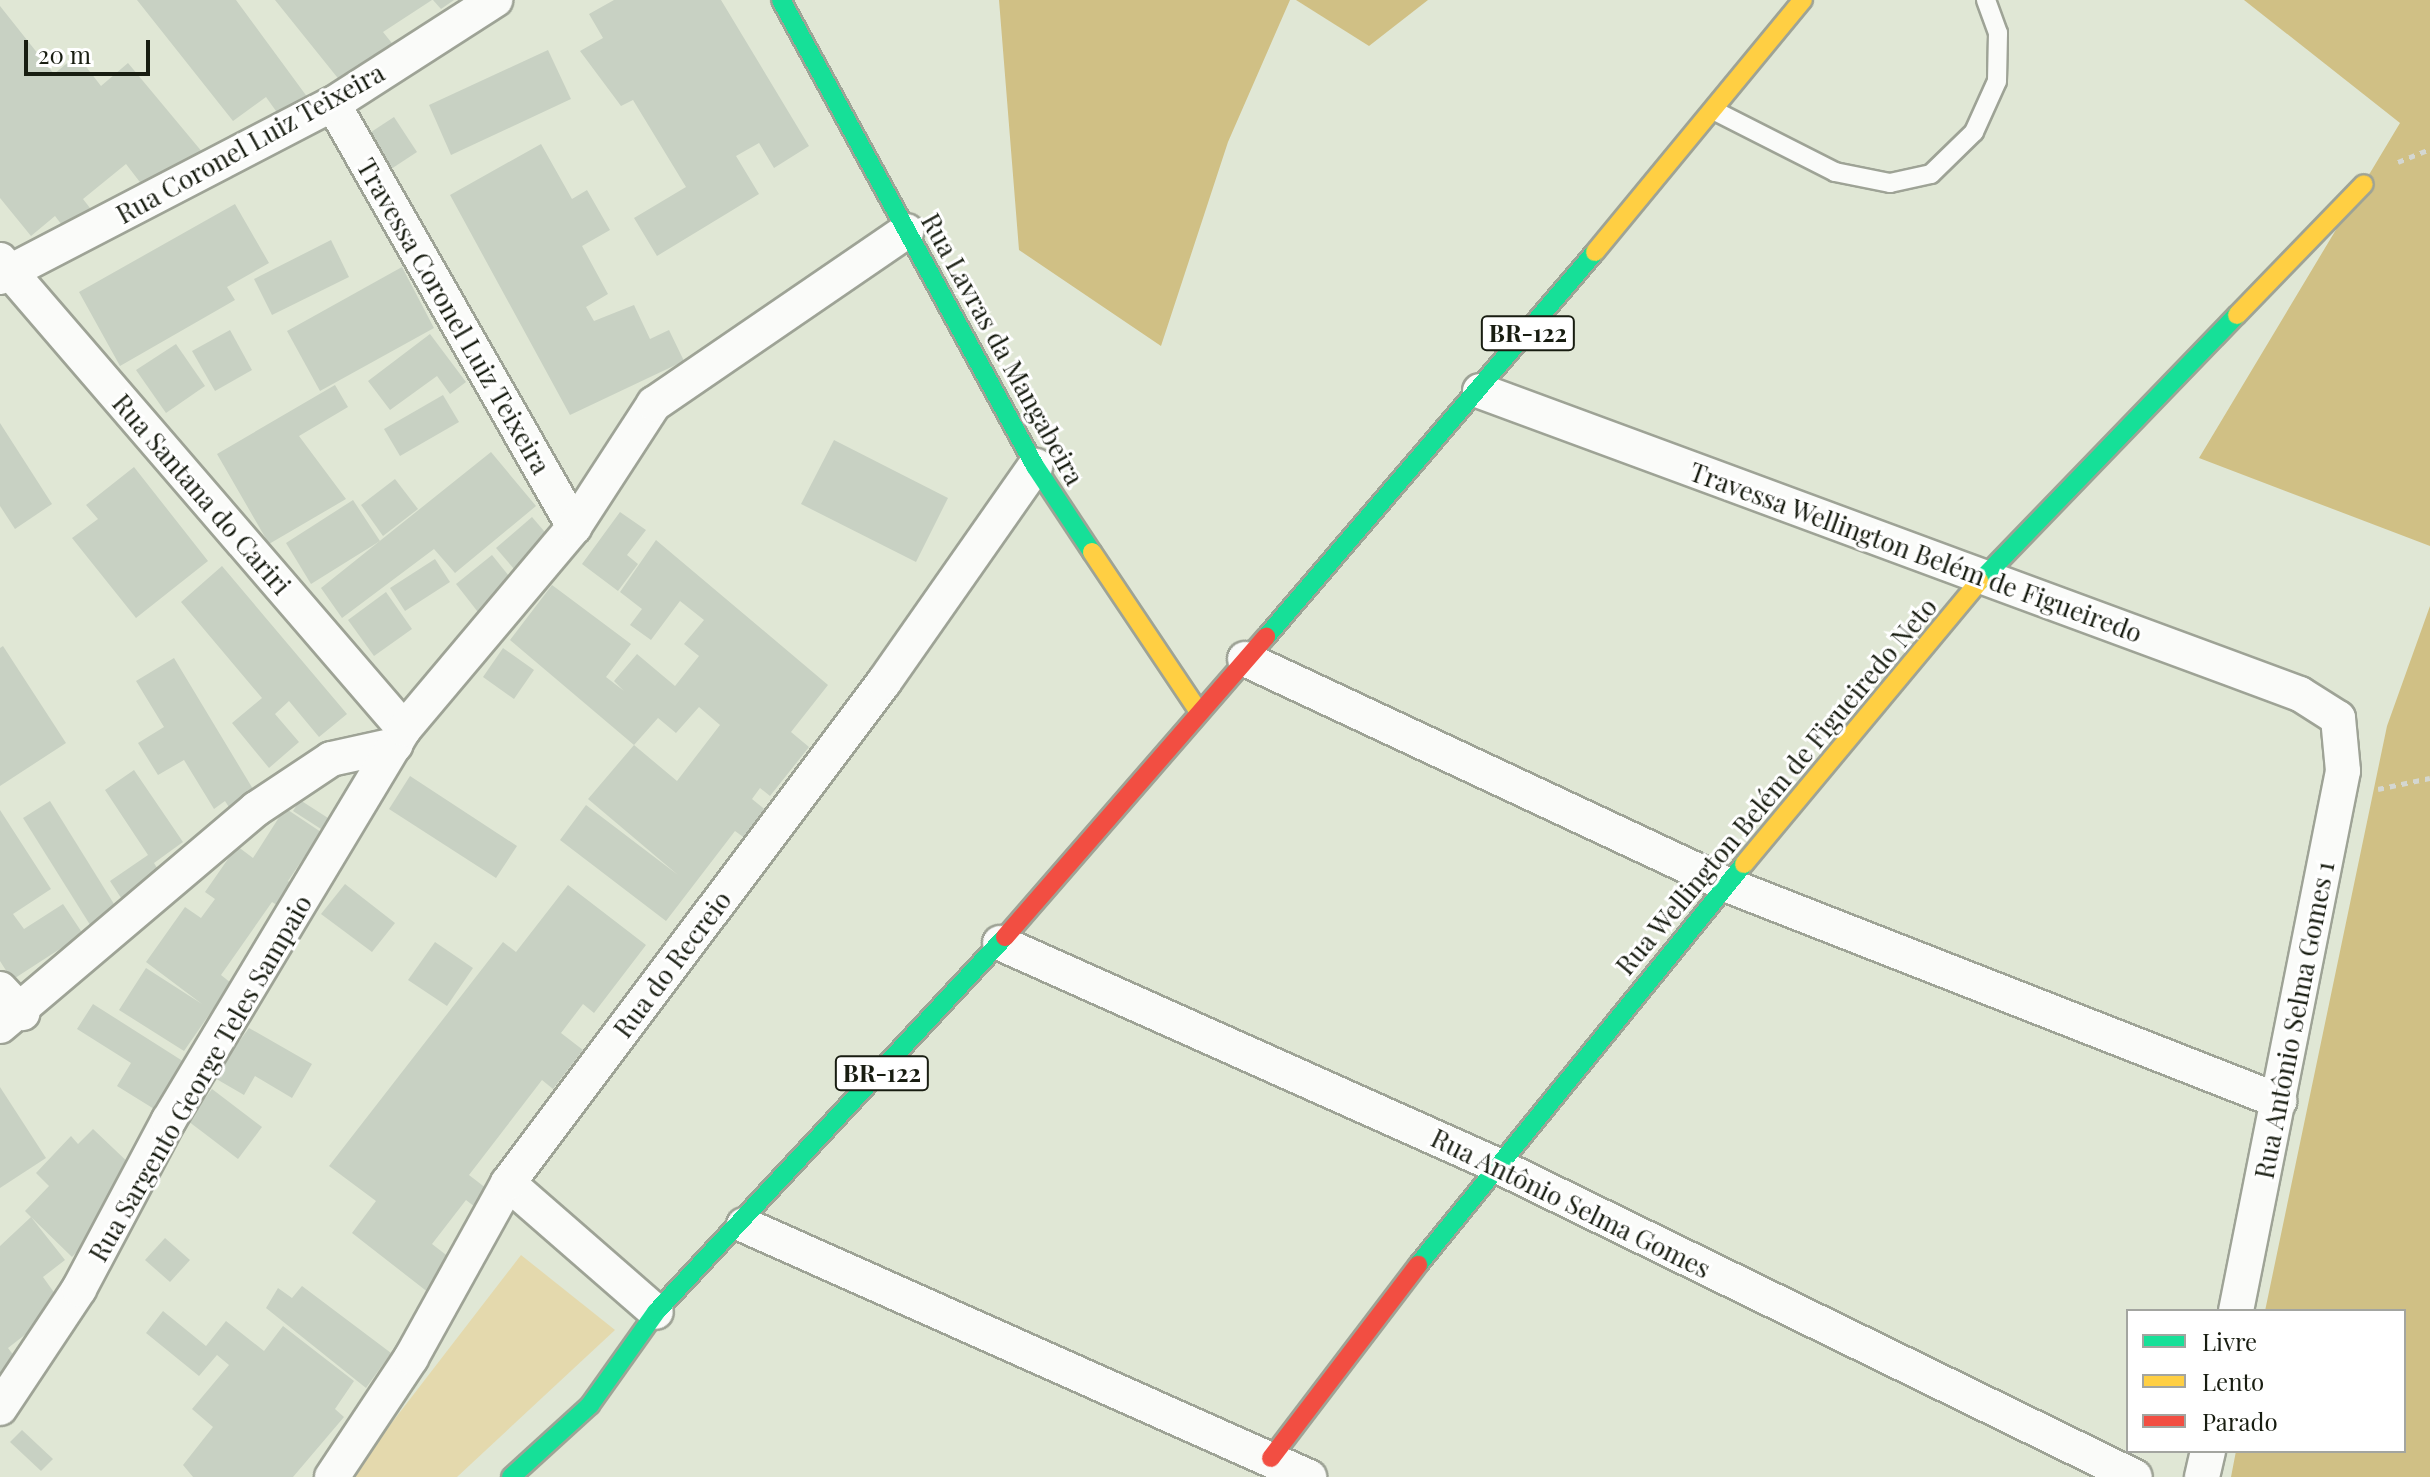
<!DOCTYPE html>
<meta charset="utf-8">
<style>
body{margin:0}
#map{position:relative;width:2430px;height:1477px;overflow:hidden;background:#e0e7d5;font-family:"Playfair Display",serif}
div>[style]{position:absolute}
.green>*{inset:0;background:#e4d9ad}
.forest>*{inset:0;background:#d0c085}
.building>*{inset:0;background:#c8d1c3}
.path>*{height:5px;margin-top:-2.5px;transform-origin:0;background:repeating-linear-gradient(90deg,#d4d7d1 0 6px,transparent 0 12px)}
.roads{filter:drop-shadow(2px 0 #9ea396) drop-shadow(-2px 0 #9ea396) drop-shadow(0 2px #9ea396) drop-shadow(0 -2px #9ea396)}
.lane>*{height:18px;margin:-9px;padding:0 9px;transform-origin:9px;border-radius:9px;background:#fafbf9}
.street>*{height:34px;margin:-17px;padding:0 17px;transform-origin:17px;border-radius:17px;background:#fafbf9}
.fast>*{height:18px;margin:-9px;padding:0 9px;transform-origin:9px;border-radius:9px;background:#16e098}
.slow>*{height:18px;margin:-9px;padding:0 9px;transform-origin:9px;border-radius:9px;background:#ffcf43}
.jam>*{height:18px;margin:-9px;padding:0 9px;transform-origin:9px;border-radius:9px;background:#f24e42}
span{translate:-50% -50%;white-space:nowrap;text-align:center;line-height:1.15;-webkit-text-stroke:6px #fff;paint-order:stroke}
.shield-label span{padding:2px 6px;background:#fff;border:2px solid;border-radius:6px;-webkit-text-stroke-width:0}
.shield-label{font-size:24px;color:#181d11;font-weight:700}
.street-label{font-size:26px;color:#181d11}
.legend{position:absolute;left:2126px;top:1309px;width:280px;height:144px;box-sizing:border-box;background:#fff;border:2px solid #a3a5a0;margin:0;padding:10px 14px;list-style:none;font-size:24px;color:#181d11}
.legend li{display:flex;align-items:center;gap:16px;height:40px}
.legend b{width:40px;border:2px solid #a3a5a0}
.scale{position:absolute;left:24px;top:40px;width:126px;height:36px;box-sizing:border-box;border:4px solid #181d11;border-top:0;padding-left:10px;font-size:24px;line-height:28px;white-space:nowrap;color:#181d11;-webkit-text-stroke:6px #fff;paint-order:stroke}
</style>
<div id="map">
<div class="green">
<div style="clip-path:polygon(521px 1255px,615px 1330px,457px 1477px,350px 1477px)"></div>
</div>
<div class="forest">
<div style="clip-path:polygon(999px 0,1290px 0,1228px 142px,1161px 346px,1019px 250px)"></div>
<div style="clip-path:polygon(1296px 0,1428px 0,1369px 46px)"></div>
<div style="clip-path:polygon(2244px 0,2430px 0,2430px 546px,2199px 458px,2400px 123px)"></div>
<div style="clip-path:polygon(2430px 606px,2430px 1477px,2231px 1477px,2236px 1451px,2404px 1451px,2404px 1311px,2265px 1311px,2387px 726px)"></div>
</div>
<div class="building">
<div style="clip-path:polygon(137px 0,236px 0,308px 98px,281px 118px,266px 97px,233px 121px)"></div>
<div style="clip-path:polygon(275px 0,432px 0,383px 32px,395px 47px,345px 87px)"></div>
<div style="clip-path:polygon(433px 0,454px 0,441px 9px)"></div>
<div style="clip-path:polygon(614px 0,721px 0,809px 146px,774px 168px,759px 143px,736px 156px,759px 194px,657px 256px,634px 218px,686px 187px,633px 100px,621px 106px,580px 51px,603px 38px,589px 14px)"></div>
<div style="clip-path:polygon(0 6px,54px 74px,77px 55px,101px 86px,128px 63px,203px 153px,146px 190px,126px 164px,83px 199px,90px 208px,65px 229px,55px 216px,31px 236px,0 198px)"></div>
<div style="clip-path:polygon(548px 50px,571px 99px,451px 155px,429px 105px)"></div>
<div style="clip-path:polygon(394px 117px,417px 152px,385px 173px,362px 138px)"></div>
<div style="clip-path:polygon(541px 144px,572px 199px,587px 190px,610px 230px,582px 246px,608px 294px,586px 307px,594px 321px,634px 305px,650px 339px,669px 330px,684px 361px,570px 415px,450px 195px)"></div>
<div style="clip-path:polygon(235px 204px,269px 263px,227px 287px,235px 300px,120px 366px,79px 292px)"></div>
<div style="clip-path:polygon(331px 240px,349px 277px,272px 315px,254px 279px)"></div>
<div style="clip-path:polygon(402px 267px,434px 328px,320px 391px,287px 331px)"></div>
<div style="clip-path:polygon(230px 330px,252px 370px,215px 391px,192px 351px)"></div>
<div style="clip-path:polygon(430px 334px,466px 382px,450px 394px,437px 376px,390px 410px,368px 381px)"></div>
<div style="clip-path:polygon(176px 344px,205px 386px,166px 413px,136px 370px)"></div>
<div style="clip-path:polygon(335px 385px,348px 407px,299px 436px,346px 499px,269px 544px,217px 454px)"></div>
<div style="clip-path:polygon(443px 395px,459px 422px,400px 456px,384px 429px)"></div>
<div style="clip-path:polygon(0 423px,52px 504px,15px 529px,0 506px)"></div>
<div style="clip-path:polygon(834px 440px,948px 498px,916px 562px,801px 504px)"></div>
<div style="clip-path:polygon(491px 452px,536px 506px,455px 573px,434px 549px,342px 618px,321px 588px)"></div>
<div style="clip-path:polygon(134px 467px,208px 561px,136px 618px,72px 538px,98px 519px,86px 505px)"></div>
<div style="clip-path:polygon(395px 479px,418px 509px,383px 536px,361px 505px)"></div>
<div style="clip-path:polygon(353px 500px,380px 541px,311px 584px,286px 543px)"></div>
<div style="clip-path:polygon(620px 512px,646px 530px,627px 555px,638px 564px,618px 591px,582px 564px)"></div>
<div style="clip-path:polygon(532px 517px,550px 538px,514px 569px,496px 548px)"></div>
<div style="clip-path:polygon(656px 540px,828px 685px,791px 732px,809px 747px,770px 796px,760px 788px,752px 799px,768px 812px,746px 839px,735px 831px,666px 921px,560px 840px,586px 805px,678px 875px,588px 799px,634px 745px,677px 781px,720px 725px,699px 707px,676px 733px,658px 718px,634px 745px,510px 640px,552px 585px,631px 644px,606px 677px,624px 691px,614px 681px,637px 654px,675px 686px,699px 656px,684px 644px,704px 620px,680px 601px,651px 640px,630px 625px,642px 609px,620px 592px)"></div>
<div style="clip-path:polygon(492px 555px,518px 587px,481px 616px,456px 584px)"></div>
<div style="clip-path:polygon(435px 559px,450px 582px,405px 611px,390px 588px)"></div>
<div style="clip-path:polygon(222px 566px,347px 714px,319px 737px,289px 701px,275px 714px,299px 742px,269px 768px,232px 723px,262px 698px,181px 602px)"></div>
<div style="clip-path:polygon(386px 592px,412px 629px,374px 656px,348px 620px)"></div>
<div style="clip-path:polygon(3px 646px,66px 743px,0 786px,0 648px)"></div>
<div style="clip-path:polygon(503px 648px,534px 670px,514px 699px,483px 677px)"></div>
<div style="clip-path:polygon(174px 658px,259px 799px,234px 815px,225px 801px,214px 809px,184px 760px,158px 775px,138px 743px,164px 727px,136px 681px)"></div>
<div style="clip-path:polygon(134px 770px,183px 842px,154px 863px,165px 881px,127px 907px,110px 881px,148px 855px,105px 790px)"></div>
<div style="clip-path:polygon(410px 776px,517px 846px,496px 878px,389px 809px)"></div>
<div style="clip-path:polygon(300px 800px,328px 818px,321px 829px,293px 811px)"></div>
<div style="clip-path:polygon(50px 801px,119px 912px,92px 928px,23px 818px)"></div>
<div style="clip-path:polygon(285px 808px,321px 832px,288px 881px,294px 886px,280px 907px,272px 902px,221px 975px,231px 983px,184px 1051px,119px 1010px,146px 968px,202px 1004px,146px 962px,185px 907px,201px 918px,215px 899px,205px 892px,237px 846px,253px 858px)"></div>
<div style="clip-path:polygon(0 810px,51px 889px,13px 914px,24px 929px,63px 904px,83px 934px,12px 980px,0 961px)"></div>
<div style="clip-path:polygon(345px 884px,395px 923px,372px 952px,321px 914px)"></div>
<div style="clip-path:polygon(568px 885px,646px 945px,594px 1013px,583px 1004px,561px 1033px,583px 1050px,553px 1089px,542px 1080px,469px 1175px,491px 1192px,479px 1210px,466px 1200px,432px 1244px,454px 1261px,429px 1293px,352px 1233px,376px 1201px,329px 1166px,503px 942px,516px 952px)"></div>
<div style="clip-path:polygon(435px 942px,473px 968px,447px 1006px,408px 980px)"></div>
<div style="clip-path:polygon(93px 1004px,189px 1065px,159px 1112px,117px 1086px,131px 1063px,77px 1029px)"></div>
<div style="clip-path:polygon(249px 1028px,312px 1064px,292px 1098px,255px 1076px,244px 1095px,213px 1077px)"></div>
<div style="clip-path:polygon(0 1087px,46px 1158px,0 1188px)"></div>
<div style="clip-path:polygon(212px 1089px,262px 1127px,238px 1159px,188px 1121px)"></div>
<div style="clip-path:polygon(93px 1129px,134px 1168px,108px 1195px,120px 1207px,72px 1257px,31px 1217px,65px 1260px,43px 1277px,63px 1305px,8px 1348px,21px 1365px,0 1381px,0 1246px,31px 1217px,25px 1211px,49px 1186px,36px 1173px,71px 1136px,78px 1144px)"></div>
<div style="clip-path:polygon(165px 1238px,190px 1260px,170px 1282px,145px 1260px)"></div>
<div style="clip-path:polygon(302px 1286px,391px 1353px,366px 1388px,266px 1308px,278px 1288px,292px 1298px)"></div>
<div style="clip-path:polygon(163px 1311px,206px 1346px,226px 1321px,264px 1351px,283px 1326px,354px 1381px,335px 1409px,344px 1417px,293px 1477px,193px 1477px,183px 1465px,213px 1427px,192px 1409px,229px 1365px,217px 1355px,199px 1376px,146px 1333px)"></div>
<div style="clip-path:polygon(22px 1430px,53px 1459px,41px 1471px,10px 1442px)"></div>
</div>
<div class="path">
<div style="left:2398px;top:162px;width:35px;rotate:-22deg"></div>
<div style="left:2378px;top:789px;width:53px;rotate:-11.9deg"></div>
</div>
<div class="roads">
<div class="lane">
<div style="left:1713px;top:110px;width:137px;rotate:26.9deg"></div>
<div style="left:1835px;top:172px;width:56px;rotate:11.3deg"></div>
<div style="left:1890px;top:183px;width:42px;rotate:-12.4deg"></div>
<div style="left:1931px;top:174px;width:60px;rotate:-44.3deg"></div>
<div style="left:1974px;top:132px;width:56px;rotate:-65.7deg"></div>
<div style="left:1997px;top:81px;width:48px;rotate:-88.8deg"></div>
<div style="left:1998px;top:33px;width:35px;rotate:-110deg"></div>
</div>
<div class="street">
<div style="left:333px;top:104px;width:487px;rotate:60.3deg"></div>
<div style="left:0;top:260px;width:619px;rotate:49.26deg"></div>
<div style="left:0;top:277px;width:375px;rotate:-27.5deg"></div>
<div style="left:333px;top:104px;width:193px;rotate:-32.7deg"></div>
<div style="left:1480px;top:391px;width:874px;rotate:20.28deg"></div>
<div style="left:2300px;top:694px;width:45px;rotate:32.3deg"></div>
<div style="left:2338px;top:718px;width:53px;rotate:84.6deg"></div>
<div style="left:2343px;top:771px;width:550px;rotate:101.21deg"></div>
<div style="left:1245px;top:659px;width:535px;rotate:25.08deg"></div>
<div style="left:1730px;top:886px;width:590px;rotate:21.39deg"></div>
<div style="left:1000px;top:943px;width:541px;rotate:24.1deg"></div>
<div style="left:1494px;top:1164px;width:713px;rotate:26.03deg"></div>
<div style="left:0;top:989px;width:33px;rotate:47deg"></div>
<div style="left:0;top:1026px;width:336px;rotate:-40.3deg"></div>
<div style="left:256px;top:809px;width:90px;rotate:-33.7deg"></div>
<div style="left:331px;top:759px;width:66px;rotate:-12.3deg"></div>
<div style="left:508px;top:1183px;width:196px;rotate:41.1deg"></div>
<div style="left:744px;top:1225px;width:619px;rotate:24.04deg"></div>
<div style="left:0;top:1408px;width:143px;rotate:-56.4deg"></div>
<div style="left:79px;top:1289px;width:191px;rotate:-62deg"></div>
<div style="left:169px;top:1120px;width:456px;rotate:-59deg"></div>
<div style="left:404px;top:729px;width:264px;rotate:-49.9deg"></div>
<div style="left:574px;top:527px;width:147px;rotate:-57deg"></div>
<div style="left:654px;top:404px;width:306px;rotate:-34.4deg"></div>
<div style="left:332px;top:1477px;width:143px;rotate:-56.4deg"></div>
<div style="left:411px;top:1358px;width:200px;rotate:-61deg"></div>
<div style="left:508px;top:1183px;width:626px;rotate:-53.11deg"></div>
<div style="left:884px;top:682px;width:264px;rotate:-55deg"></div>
<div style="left:2202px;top:1477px;width:27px;rotate:-77deg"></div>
</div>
<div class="fast">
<div style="left:781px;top:0;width:531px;rotate:61.41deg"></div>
<div style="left:1035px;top:466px;width:103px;rotate:56.5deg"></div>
<div style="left:1980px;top:581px;width:370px;rotate:-46deg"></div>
<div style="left:1266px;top:637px;width:506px;rotate:-49.48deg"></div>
<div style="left:1418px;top:1265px;width:517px;rotate:-50.89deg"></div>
<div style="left:511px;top:1477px;width:107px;rotate:-42.3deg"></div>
<div style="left:590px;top:1405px;width:114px;rotate:-54.6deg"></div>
<div style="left:656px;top:1312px;width:512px;rotate:-47.06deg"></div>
</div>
<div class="slow">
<div style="left:1595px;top:252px;width:327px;rotate:-50.5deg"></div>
<div style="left:2237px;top:315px;width:182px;rotate:-45.9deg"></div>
<div style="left:1092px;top:552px;width:192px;rotate:56.2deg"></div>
<div style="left:1744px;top:864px;width:368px;rotate:-50.2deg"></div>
</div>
<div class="jam">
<div style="left:1005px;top:937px;width:398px;rotate:-49deg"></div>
<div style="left:1271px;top:1458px;width:243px;rotate:-52.7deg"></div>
</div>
</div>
<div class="shield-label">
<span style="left:1528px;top:333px">BR-122</span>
<span style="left:882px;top:1073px">BR-122</span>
</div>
<div class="street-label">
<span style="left:250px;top:143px;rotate:-29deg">Rua Coronel Luiz Teixeira</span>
<span style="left:454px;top:316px;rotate:60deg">Travessa Coronel Luiz Teixeira</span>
<span style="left:1003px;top:349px;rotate:61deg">Rua Lavras da Mangabeira</span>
<span style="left:202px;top:494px;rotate:49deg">Rua Santana do Cariri</span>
<span style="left:1916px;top:552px;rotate:20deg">Travessa Wellington Belém de Figueiredo</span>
<span style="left:1776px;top:786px;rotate:-50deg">Rua Wellington Belém de Figueiredo Neto</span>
<span style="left:672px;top:964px;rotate:-53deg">Rua do Recreio</span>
<span style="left:2294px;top:1020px;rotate:-79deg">Rua Antônio Selma Gomes 1</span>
<span style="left:200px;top:1078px;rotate:-60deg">Rua Sargento George Teles Sampaio</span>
<span style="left:1571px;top:1203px;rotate:26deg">Rua Antônio Selma Gomes</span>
</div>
<ul class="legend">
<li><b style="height:10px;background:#16e098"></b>Livre</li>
<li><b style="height:10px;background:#ffcf43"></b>Lento</li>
<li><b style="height:10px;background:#f24e42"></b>Parado</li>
</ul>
<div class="scale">20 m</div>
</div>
